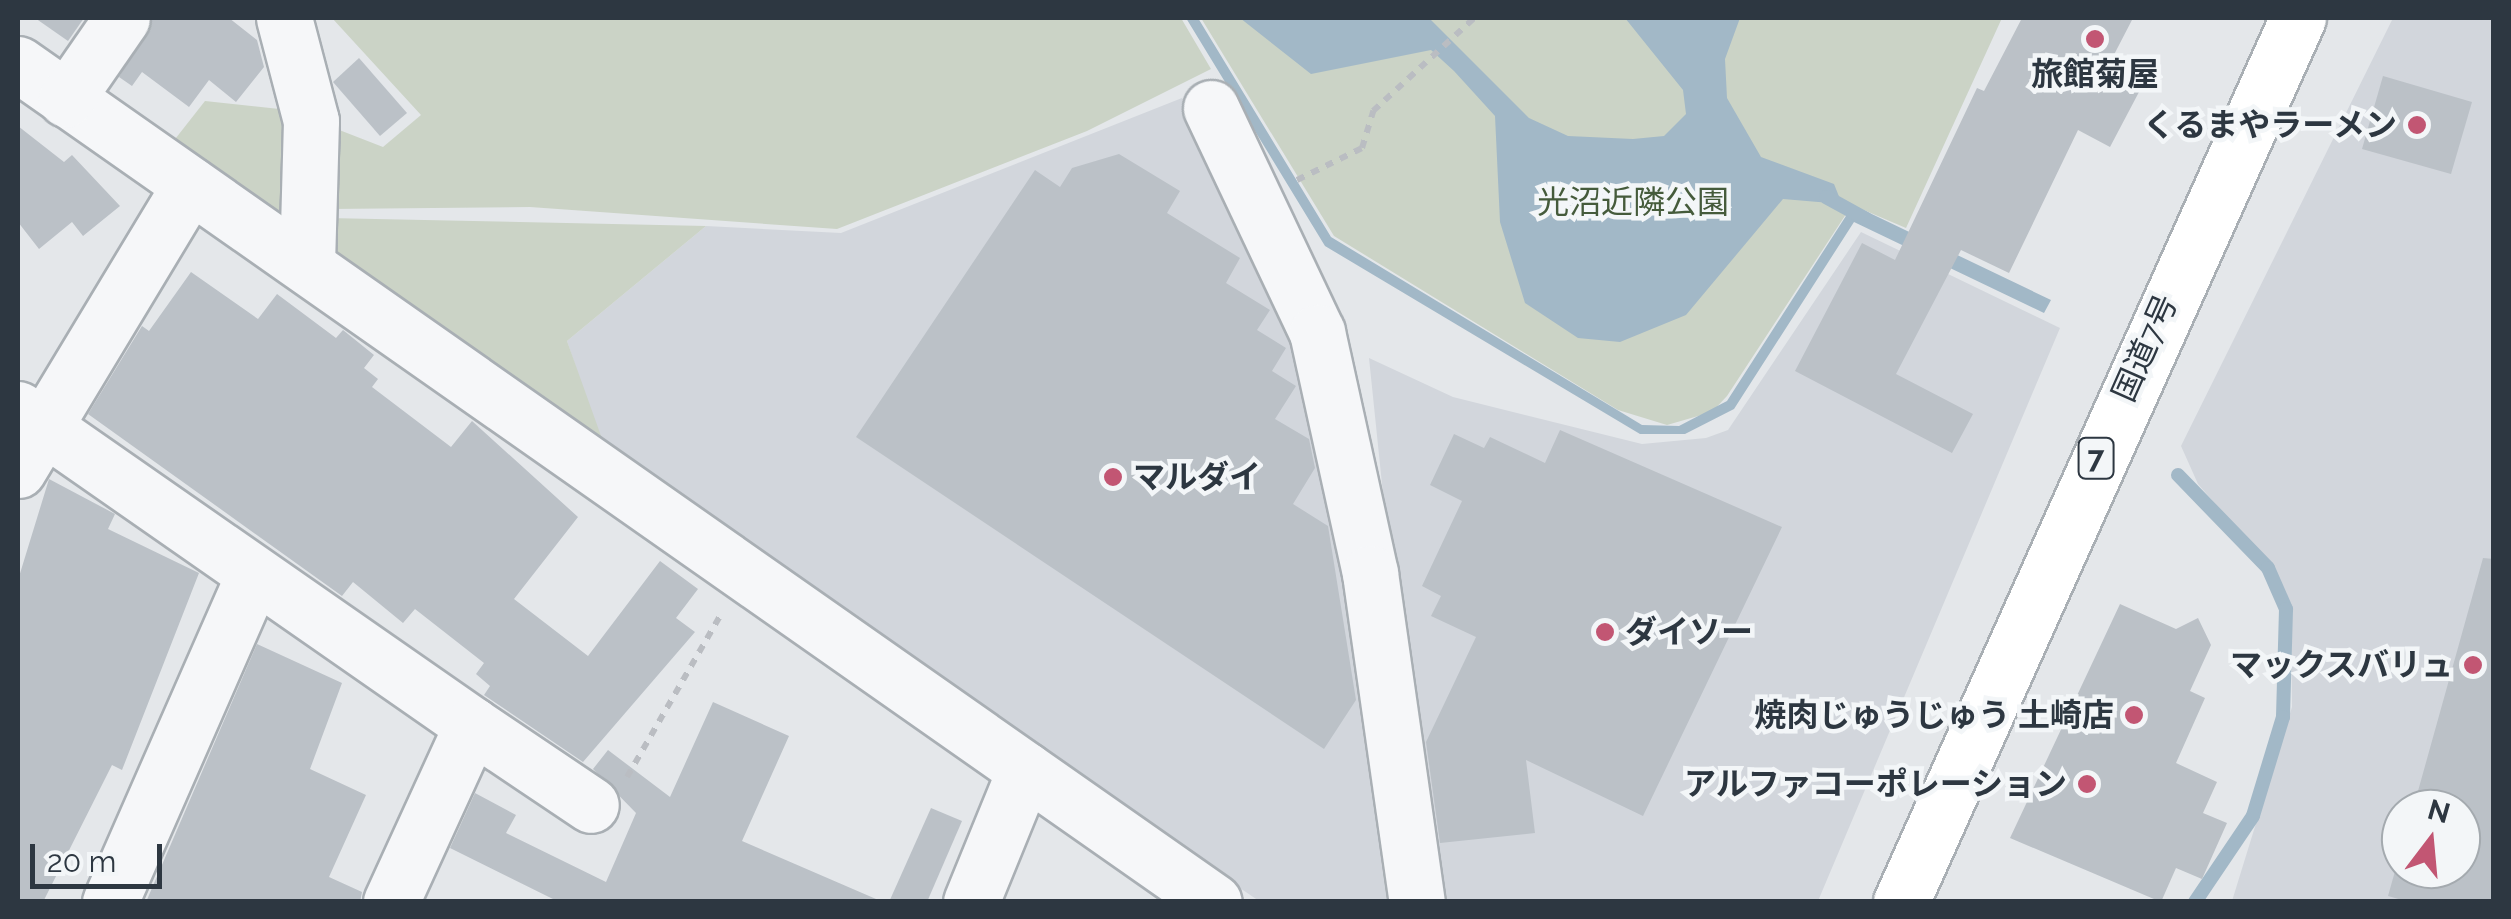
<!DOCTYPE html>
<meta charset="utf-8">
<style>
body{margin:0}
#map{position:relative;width:2511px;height:919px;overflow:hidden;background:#e4e7ea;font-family:Raleway,"Noto Sans JP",sans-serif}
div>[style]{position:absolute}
.built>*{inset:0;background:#d2d6dc}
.green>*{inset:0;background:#cbd3c6}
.water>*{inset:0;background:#a2b8c7}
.stream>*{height:14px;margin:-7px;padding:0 7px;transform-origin:7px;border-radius:7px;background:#a2b8c7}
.building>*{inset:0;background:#bbc1c7}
.path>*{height:6px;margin-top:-3px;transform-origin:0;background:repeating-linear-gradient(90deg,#babdc2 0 8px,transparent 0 16px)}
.roads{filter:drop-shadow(2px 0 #a9afb4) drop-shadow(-2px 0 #a9afb4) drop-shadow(0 2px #a9afb4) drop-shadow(0 -2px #a9afb4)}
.minor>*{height:55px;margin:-27.5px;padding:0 27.5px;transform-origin:27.5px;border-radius:27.5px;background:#f6f7f9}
.highway>*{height:55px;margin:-27.5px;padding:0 27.5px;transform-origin:27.5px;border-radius:27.5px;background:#fff}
.dots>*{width:28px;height:28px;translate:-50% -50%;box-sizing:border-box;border:5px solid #f3f6f8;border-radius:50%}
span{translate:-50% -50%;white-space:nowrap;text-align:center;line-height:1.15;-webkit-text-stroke:9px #f3f6f8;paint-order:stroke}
.shield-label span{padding:2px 8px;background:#f3f6f8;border:2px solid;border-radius:8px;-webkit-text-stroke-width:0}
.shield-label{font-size:30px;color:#2d3741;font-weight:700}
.poi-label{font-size:32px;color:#2d3741;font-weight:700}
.right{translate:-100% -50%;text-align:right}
.left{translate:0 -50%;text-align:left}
.park-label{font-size:32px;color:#455b3b}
.street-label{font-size:32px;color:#2d3741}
.frame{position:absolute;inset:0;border:20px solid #2d3741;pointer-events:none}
.north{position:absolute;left:2381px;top:789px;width:100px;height:100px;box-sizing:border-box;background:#f3f6f8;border:2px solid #a4aaaf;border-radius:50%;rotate:16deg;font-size:28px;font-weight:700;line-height:40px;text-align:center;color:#2d3741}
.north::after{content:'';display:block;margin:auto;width:35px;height:45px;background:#c25673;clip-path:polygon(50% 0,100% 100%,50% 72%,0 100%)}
.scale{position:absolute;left:30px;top:844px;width:132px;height:45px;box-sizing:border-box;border:5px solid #2d3741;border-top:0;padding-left:12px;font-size:30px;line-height:35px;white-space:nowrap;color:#2d3741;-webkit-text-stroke:8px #f3f6f8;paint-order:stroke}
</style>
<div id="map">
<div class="built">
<div style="clip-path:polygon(evenodd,2393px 18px,2493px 18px,2493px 901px,2232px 901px,2292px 707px,2291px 616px,2277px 575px,2198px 484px,2181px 446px,2393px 18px,2401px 809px,2461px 809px,2461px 869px,2401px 869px,2401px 809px)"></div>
<div style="clip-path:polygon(1182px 98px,1261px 248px,1336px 471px,1397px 901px,1259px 901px,605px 454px,567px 341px,706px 226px,841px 233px)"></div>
<div style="clip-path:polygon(1861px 232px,2060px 328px,1818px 901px,1425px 901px,1369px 358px,1453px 397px,1642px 444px,1706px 438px,1728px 430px)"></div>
</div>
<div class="green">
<div style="clip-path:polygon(332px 18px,1181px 18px,1211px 69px,1087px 131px,837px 229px,530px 207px,330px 209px,329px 126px,383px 147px,421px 115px)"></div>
<div style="clip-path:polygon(1201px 18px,2002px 18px,1906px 228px,1852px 205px,1727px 396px,1712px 412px,1667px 425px,1618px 410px,1334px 236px)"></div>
<div style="clip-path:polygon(205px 101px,298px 111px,289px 225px,172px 143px)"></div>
<div style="clip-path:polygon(327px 218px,706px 226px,567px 341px,605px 447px,324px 250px)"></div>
</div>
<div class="water">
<div style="clip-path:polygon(1186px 18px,1198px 18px,1331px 237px,1642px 425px,1679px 426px,1727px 401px,1853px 205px,2051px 300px,2044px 313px,1854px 222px,1734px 409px,1685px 434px,1640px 434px,1325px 246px)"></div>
<div style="clip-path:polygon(1240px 18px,1429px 18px,1529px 118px,1568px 136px,1633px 139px,1664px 136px,1686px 114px,1683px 90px,1625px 18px,1740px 18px,1725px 59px,1727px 98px,1761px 157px,1834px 184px,1842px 204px,1783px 199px,1686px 315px,1620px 342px,1578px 338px,1525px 303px,1500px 222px,1495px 116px,1454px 71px,1431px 50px,1311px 74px)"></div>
</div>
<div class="stream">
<div style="left:1826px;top:197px;width:46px;rotate:28.8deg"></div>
<div style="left:2178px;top:475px;width:129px;rotate:45.9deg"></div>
<div style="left:2268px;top:568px;width:45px;rotate:66.3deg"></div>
<div style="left:2286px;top:609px;width:108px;rotate:91.6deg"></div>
<div style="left:2283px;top:717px;width:103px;rotate:106.9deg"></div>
<div style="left:2253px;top:816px;width:104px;rotate:124deg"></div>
</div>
<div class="building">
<div style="clip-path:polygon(35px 18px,84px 18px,68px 41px)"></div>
<div style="clip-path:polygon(153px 18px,229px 18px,257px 40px,264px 67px,236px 102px,209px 80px,189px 107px,142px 72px,132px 86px,119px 77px)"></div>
<div style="clip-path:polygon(2022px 18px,2133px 18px,2104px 74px,2139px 92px,2110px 147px,2078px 130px,2009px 273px,1961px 250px,1896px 374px,1973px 414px,1952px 453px,1795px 371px,1862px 243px,1895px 260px,1977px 88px,1984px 91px)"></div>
<div style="clip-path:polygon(359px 58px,407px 113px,380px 136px,333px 82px)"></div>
<div style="clip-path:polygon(2383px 76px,2472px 102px,2451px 174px,2362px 149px)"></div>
<div style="clip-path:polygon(18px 126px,64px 162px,72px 155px,120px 206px,83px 236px,72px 222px,39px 249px,18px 222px)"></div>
<div style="clip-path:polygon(1119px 154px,1180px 191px,1167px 213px,1240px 258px,1226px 283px,1270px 310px,1257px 330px,1286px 348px,1272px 371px,1296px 386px,1275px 419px,1309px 439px,1315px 468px,1293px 504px,1328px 526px,1356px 700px,1324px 749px,856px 437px,1035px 170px,1060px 187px,1072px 168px)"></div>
<div style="clip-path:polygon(191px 272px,258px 319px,277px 294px,336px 338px,343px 330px,374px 355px,364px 368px,378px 379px,372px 387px,451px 447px,472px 421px,578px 517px,514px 599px,588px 656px,660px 561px,698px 589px,676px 618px,695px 632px,583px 762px,484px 695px,490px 686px,476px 674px,484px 663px,415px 609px,403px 623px,353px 582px,342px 596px,88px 414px,142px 326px,149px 331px)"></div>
<div style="clip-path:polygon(1560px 430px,1782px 527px,1643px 816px,1526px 760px,1535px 833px,1440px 843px,1426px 742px,1476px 637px,1431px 616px,1441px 596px,1422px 586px,1462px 501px,1430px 485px,1454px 434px,1484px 448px,1490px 437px,1545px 463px)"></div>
<div style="clip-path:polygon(49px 479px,115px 514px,108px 529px,199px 573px,122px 770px,112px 765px,43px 902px,18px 902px,18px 580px)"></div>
<div style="clip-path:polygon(2483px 558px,2494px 559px,2494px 902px,2409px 902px,2388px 896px,2401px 850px,2401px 869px,2461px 869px,2461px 809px,2413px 809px)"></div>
<div style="clip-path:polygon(2120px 604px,2176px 629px,2198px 618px,2211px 645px,2190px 691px,2205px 698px,2176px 763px,2217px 782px,2203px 813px,2227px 823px,2202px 879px,2176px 868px,2161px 902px,2010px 838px)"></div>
<div style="clip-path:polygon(257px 644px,342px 683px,310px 769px,366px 795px,329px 877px,362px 892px,360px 902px,146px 902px)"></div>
<div style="clip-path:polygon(713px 702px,789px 736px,742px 841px,883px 902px,559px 902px,450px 848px,475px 793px,516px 815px,506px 833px,606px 882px,636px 813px,593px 769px,608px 750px,670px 797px)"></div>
<div style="clip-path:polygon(931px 808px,962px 821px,927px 902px,889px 902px)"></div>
</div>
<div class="path">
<div style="left:1297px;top:180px;width:72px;rotate:-26.2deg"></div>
<div style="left:1362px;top:148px;width:39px;rotate:-73deg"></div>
<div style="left:1373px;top:111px;width:137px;rotate:-42.6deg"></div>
<div style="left:627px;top:777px;width:188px;rotate:-60deg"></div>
</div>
<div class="roads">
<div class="minor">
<div style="left:284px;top:18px;width:106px;rotate:75.3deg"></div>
<div style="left:311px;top:121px;width:144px;rotate:91.6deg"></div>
<div style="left:18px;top:64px;width:1460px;rotate:35.02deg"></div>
<div style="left:66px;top:99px;width:98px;rotate:-55.3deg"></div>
<div style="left:1211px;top:108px;width:248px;rotate:64.7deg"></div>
<div style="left:1317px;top:332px;width:247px;rotate:77.6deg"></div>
<div style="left:1370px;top:573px;width:332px;rotate:81.9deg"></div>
<div style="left:18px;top:409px;width:553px;rotate:34.84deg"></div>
<div style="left:472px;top:725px;width:195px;rotate:114.6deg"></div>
<div style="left:18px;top:470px;width:333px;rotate:-58.9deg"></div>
<div style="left:472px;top:725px;width:143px;rotate:33.9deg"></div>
<div style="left:110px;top:902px;width:358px;rotate:-66.3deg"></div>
<div style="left:971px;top:902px;width:143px;rotate:-67.8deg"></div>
</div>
<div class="highway">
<div style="left:1901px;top:902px;width:969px;rotate:-65.82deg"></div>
</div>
</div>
<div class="dots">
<div style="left:2095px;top:39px;background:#c25673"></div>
<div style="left:2417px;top:125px;background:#c25673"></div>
<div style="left:1113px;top:477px;background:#c25673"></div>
<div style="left:1605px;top:632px;background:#c25673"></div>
<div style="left:2473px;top:665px;background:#c25673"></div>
<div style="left:2134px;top:715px;background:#c25673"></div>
<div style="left:2087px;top:784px;background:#c25673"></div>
</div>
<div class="shield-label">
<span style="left:2096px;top:458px">7</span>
</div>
<div class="poi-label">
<span style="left:2095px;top:74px">旅館菊屋</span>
<span class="right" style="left:2397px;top:125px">くるまやラーメン</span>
<span class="left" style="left:1133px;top:477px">マルダイ</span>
<span class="left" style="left:1625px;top:632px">ダイソー</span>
<span class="right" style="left:2453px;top:665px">マックスバリュ</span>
<span class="right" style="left:2114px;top:715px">焼肉じゅうじゅう 土崎店</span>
<span class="right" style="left:2067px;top:784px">アルファコーポレーション</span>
</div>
<div class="park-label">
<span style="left:1633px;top:202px">光沼近隣公園</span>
</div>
<div class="street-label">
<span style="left:2145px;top:348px;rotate:-66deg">国道7号</span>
</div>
<div class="frame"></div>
<div class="north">N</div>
<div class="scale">20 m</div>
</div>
